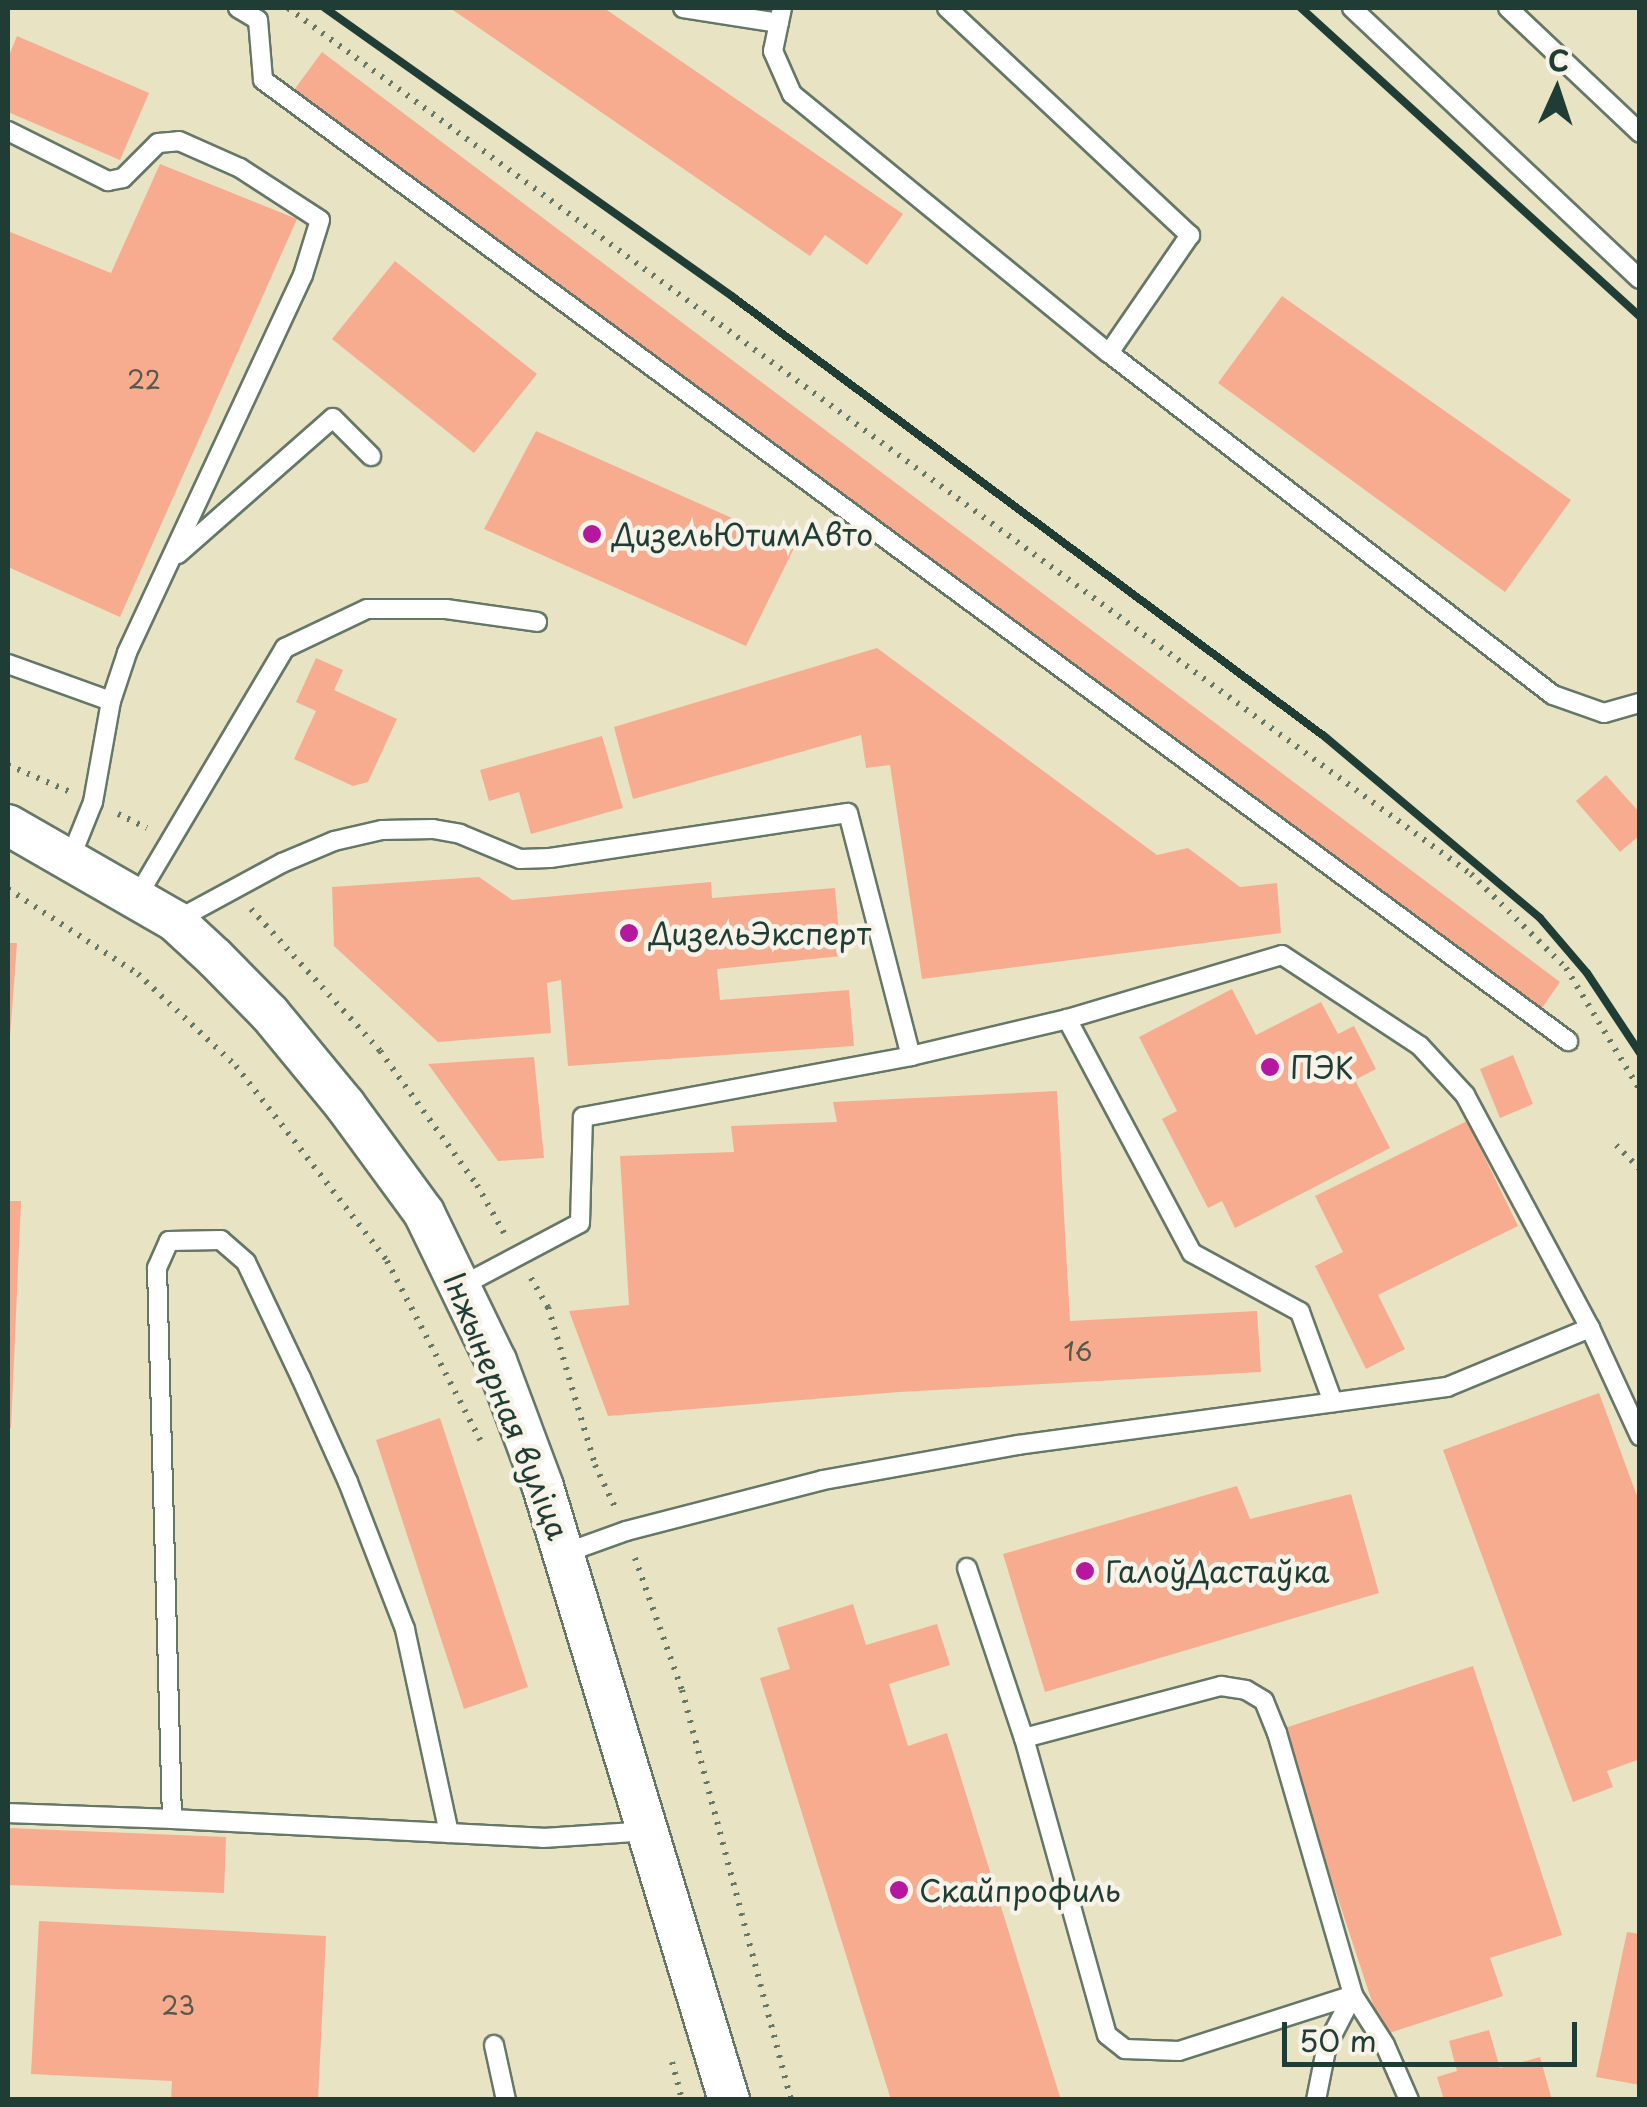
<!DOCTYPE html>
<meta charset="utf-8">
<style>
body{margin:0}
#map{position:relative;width:1647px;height:2107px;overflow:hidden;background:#e8e3c3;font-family:"Playpen Sans",sans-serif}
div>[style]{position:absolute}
.building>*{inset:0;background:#f7ac90}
.path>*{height:6px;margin-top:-3px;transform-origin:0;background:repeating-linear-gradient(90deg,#657766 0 2.5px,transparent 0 10.5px)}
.roads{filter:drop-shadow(2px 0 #657766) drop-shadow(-2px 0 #657766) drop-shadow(0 2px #657766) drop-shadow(0 -2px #657766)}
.service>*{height:18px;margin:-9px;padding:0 9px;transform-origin:9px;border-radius:9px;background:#fff}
.tertiary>*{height:40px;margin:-20px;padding:0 20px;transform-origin:20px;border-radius:20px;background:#fff}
.rail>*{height:8px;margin:-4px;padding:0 4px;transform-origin:4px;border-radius:4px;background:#1f3d34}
.dots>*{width:28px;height:28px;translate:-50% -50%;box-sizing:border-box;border:5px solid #f7f3e8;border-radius:50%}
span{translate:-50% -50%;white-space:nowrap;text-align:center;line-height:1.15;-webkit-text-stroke:9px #f7f3e8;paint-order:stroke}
.number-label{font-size:25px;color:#55594b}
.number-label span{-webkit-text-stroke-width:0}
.poi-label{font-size:30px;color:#1f3d34}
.left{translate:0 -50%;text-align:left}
.street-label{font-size:30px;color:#1f3d34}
.frame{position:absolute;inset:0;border:10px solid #1f3d34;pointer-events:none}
.north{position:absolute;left:1507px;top:40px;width:100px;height:100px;-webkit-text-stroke:8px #f7f3e8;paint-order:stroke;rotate:3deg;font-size:28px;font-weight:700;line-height:40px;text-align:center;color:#1f3d34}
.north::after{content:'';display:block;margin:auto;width:35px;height:45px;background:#1f3d34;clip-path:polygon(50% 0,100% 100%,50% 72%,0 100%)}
.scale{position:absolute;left:1282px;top:2022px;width:295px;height:45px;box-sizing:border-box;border:5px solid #1f3d34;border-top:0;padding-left:12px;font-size:30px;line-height:35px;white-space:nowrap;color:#1f3d34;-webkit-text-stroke:8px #f7f3e8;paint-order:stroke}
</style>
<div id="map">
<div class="building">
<div style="clip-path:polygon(450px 8px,604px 8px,903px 214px,867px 265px,825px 235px,810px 256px)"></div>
<div style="clip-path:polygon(17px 36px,149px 93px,120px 160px,8px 112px,8px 58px)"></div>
<div style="clip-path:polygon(322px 52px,1560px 982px,1540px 1011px,294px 90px)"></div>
<div style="clip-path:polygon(160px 164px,297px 219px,120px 617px,8px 567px,8px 231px,111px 273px)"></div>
<div style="clip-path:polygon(395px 261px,537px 374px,474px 453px,332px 339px)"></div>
<div style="clip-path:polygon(1282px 296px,1571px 500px,1505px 592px,1218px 383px)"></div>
<div style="clip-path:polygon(536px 431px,795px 546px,746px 646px,484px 529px)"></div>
<div style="clip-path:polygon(877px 648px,1157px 855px,1188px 848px,1240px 887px,1277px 883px,1281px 933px,922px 979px,890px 765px,866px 768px,861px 735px,633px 799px,614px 727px)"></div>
<div style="clip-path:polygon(316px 658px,343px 670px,334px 690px,397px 719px,368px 782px,353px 786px,294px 759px,316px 711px,296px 702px)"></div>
<div style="clip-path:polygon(602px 736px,623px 808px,531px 834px,519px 792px,489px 801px,480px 770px)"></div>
<div style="clip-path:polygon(1606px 775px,1640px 813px,1640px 835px,1620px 852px,1576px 801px)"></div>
<div style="clip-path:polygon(479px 877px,512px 900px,711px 882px,712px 898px,835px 888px,841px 956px,717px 969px,720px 1000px,849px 990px,854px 1046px,568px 1066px,561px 980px,547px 983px,551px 1033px,438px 1042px,334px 946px,332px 887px)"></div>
<div style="clip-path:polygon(8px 943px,17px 943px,10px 1037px,8px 1037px)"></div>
<div style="clip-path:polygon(1232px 989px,1256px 1035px,1321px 1002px,1338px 1034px,1354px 1026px,1376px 1069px,1355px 1080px,1390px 1148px,1235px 1228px,1222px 1201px,1208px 1208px,1162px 1119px,1177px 1111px,1139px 1037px)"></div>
<div style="clip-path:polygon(1513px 1055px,1533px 1104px,1500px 1118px,1480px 1069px)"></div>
<div style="clip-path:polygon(534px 1057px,544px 1158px,498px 1161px,428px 1064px)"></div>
<div style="clip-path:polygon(1057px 1091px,1070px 1321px,1257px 1311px,1261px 1372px,899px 1392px,608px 1416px,569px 1311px,629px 1305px,620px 1156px,734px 1152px,731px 1126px,837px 1122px,833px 1102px)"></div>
<div style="clip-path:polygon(1467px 1121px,1518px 1226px,1378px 1295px,1405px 1349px,1366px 1369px,1315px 1266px,1343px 1252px,1315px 1196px)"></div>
<div style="clip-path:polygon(8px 1201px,21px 1201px,11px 1428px,8px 1428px)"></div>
<div style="clip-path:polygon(1599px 1393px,1640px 1504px,1640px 1759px,1607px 1771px,1613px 1787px,1573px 1802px,1443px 1450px)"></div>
<div style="clip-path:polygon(440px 1418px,528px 1687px,464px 1709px,376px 1440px)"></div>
<div style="clip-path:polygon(1237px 1486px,1250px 1519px,1351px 1494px,1379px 1593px,1045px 1692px,1003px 1554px)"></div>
<div style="clip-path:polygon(853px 1604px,866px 1645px,937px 1624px,950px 1665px,889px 1684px,908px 1746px,947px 1733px,1061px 2100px,891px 2100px,760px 1678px,790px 1669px,777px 1628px)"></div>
<div style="clip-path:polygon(1473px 1666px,1562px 1935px,1490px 1958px,1503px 1996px,1383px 2035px,1282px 1729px)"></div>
<div style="clip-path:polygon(8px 1828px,226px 1837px,224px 1893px,8px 1885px)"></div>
<div style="clip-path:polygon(39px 1921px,326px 1936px,318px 2100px,171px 2100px,172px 2081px,31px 2074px)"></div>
<div style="clip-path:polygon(1627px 1932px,1640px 1934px,1640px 2085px,1596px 2077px)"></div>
<div style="clip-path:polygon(1489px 2030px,1500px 2068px,1540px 2057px,1552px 2100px,1444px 2100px,1437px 2077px,1457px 2071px,1449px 2041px)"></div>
</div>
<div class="path">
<div style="left:288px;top:8px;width:1466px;rotate:36.21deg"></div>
<div style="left:1471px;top:874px;width:134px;rotate:44.7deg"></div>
<div style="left:1566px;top:968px;width:143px;rotate:58.8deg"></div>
<div style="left:8px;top:765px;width:68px;rotate:23.5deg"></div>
<div style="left:118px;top:814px;width:32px;rotate:26deg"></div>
<div style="left:8px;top:889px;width:155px;rotate:33.2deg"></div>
<div style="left:138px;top:974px;width:134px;rotate:43.2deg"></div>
<div style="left:236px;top:1066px;width:247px;rotate:52.2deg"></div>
<div style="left:387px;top:1261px;width:202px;rotate:62.5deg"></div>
<div style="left:251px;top:909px;width:192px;rotate:47.7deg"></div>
<div style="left:380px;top:1051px;width:165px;rotate:54.1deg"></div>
<div style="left:477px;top:1185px;width:55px;rotate:60.6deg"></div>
<div style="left:1616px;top:1145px;width:34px;rotate:45deg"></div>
<div style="left:531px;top:1278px;width:34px;rotate:60deg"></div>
<div style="left:548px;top:1307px;width:165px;rotate:73.4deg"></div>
<div style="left:595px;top:1465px;width:49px;rotate:64.5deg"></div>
<div style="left:635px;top:1558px;width:140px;rotate:70.4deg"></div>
<div style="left:682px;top:1690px;width:424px;rotate:75.1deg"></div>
<div style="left:672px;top:2062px;width:39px;rotate:75deg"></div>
</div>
<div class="roads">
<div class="service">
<div style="left:238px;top:8px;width:23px;rotate:31deg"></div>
<div style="left:258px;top:20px;width:60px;rotate:85.2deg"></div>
<div style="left:263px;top:80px;width:1621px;rotate:36.37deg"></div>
<div style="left:683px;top:8px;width:97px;rotate:8.9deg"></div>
<div style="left:782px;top:8px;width:44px;rotate:101.8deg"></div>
<div style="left:773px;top:51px;width:47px;rotate:66.2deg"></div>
<div style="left:792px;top:94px;width:409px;rotate:39.3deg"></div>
<div style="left:1109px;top:353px;width:560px;rotate:37.61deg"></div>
<div style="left:1553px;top:695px;width:54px;rotate:19.4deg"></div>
<div style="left:1604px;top:713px;width:37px;rotate:-16deg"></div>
<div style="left:947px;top:8px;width:333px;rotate:43.1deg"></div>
<div style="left:1190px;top:235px;width:143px;rotate:124.5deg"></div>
<div style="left:1352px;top:8px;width:395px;rotate:43.3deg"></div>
<div style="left:1508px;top:8px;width:182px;rotate:43.4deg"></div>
<div style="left:8px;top:131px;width:112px;rotate:26.6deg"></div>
<div style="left:108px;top:181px;width:15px;rotate:-11deg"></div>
<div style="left:123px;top:178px;width:49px;rotate:-45deg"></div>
<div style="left:158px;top:143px;width:21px;rotate:-5deg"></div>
<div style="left:179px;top:141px;width:67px;rotate:23.9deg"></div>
<div style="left:240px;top:168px;width:95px;rotate:33deg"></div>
<div style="left:320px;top:220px;width:58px;rotate:107.2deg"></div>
<div style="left:303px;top:275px;width:417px;rotate:115deg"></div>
<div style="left:127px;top:653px;width:51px;rotate:108.4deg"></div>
<div style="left:111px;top:701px;width:103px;rotate:100.1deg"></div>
<div style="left:93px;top:802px;width:61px;rotate:112deg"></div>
<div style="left:178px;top:554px;width:206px;rotate:-41.3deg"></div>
<div style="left:333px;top:418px;width:54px;rotate:45deg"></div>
<div style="left:8px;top:664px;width:109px;rotate:19.8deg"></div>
<div style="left:137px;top:897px;width:290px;rotate:-59.3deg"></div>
<div style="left:285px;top:648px;width:91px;rotate:-25.4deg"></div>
<div style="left:367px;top:609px;width:79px"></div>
<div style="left:446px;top:609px;width:92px;rotate:8.1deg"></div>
<div style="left:175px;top:921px;width:122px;rotate:-28.5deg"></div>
<div style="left:282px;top:863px;width:56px;rotate:-22.9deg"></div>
<div style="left:334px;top:841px;width:49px;rotate:-12.9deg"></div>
<div style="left:382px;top:830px;width:51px;rotate:-1.1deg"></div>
<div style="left:433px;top:829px;width:27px;rotate:10deg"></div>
<div style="left:460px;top:834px;width:65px;rotate:22.6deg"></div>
<div style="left:520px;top:859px;width:30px;rotate:-2deg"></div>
<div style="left:550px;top:858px;width:301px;rotate:-8.6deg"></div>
<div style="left:848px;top:813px;width:251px;rotate:75.5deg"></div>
<div style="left:911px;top:1056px;width:160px;rotate:-13.3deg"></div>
<div style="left:1067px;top:1019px;width:224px;rotate:-16.6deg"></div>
<div style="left:1282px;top:955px;width:165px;rotate:33.4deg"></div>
<div style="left:1420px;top:1046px;width:67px;rotate:47.4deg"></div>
<div style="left:1465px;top:1095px;width:264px;rotate:61.8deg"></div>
<div style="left:1067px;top:1019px;width:265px;rotate:61.9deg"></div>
<div style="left:1192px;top:1253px;width:123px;rotate:28.6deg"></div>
<div style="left:1300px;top:1312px;width:96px;rotate:69.9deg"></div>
<div style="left:463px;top:1285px;width:132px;rotate:-27.9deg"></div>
<div style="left:580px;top:1223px;width:106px;rotate:-88.4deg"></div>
<div style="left:583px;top:1117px;width:334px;rotate:-10.5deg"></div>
<div style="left:565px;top:1553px;width:65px;rotate:-19.8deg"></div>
<div style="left:626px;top:1531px;width:203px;rotate:-14.5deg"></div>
<div style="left:823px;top:1480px;width:198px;rotate:-10.2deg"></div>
<div style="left:1018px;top:1445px;width:433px;rotate:-7.7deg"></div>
<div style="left:1447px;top:1387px;width:155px;rotate:-22.4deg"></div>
<div style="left:1590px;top:1328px;width:119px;rotate:65.2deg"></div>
<div style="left:967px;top:1568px;width:179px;rotate:71.5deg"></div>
<div style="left:1024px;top:1738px;width:308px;rotate:74.4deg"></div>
<div style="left:1107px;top:2035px;width:23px;rotate:38deg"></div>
<div style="left:1125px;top:2049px;width:54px;rotate:2.1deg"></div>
<div style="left:1179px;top:2051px;width:183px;rotate:-17.8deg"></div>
<div style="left:1024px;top:1738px;width:204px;rotate:-14.8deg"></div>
<div style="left:1221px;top:1686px;width:25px;rotate:9deg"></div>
<div style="left:1246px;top:1690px;width:21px;rotate:31deg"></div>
<div style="left:1264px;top:1701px;width:35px;rotate:68deg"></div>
<div style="left:1277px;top:1733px;width:273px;rotate:73.8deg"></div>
<div style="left:1353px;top:1995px;width:59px;rotate:57.4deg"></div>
<div style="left:1385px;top:2045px;width:60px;rotate:66.4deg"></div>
<div style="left:8px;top:1813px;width:164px;rotate:2.1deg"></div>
<div style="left:449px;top:1833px;width:209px;rotate:-102.2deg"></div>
<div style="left:405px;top:1629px;width:158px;rotate:-111.2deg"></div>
<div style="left:348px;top:1482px;width:114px;rotate:-114.3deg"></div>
<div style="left:301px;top:1378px;width:128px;rotate:-115.4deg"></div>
<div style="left:246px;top:1262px;width:33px;rotate:-139deg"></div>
<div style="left:221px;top:1240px;width:52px;rotate:178.9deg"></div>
<div style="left:169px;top:1241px;width:30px;rotate:114deg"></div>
<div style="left:157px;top:1268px;width:551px;rotate:88.44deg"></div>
<div style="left:172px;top:1819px;width:371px;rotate:2.9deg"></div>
<div style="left:543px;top:1838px;width:107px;rotate:-3.7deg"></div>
<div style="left:494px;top:2045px;width:56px;rotate:77.7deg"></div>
<div style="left:1316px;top:2100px;width:56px;rotate:-78.7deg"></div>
<div style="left:1327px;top:2045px;width:56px;rotate:-62.5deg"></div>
</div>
<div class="tertiary">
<div style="left:8px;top:825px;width:193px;rotate:29.9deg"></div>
<div style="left:175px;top:921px;width:54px;rotate:42.8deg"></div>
<div style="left:215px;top:958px;width:78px;rotate:45.5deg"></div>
<div style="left:270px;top:1014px;width:118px;rotate:50.5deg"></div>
<div style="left:345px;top:1105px;width:134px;rotate:53.8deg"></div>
<div style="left:424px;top:1213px;width:165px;rotate:64.1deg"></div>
<div style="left:496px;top:1361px;width:134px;rotate:69.5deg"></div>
<div style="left:543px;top:1487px;width:641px;rotate:73.12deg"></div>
</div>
</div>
<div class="rail">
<div style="left:325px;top:8px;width:500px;rotate:35.3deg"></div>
<div style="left:733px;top:297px;width:736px;rotate:36.61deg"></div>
<div style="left:1324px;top:736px;width:282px;rotate:40.1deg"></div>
<div style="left:1540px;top:918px;width:72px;rotate:49.5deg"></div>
<div style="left:1587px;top:973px;width:96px;rotate:56.5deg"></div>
<div style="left:1301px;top:8px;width:458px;rotate:42.3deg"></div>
</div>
<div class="dots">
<div style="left:592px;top:534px;background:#b5179e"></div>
<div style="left:629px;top:933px;background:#b5179e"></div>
<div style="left:1270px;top:1067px;background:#b5179e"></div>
<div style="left:1085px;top:1571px;background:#b5179e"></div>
<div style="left:899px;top:1890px;background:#b5179e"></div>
</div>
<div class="number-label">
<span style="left:144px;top:379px">22</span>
<span style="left:1078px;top:1351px">16</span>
<span style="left:178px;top:2005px">23</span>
</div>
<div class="poi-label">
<span class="left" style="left:612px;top:534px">ДизельЮтимАвто</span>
<span class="left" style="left:649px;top:933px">ДизельЭксперт</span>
<span class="left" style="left:1290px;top:1067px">ПЭК</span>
<span class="left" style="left:1105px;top:1571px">ГалоўДастаўка</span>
<span class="left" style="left:919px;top:1890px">Скайпрофиль</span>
</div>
<div class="street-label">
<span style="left:507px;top:1406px;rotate:68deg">Інжынерная вуліца</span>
</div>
<div class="frame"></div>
<div class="north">С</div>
<div class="scale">50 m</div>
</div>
